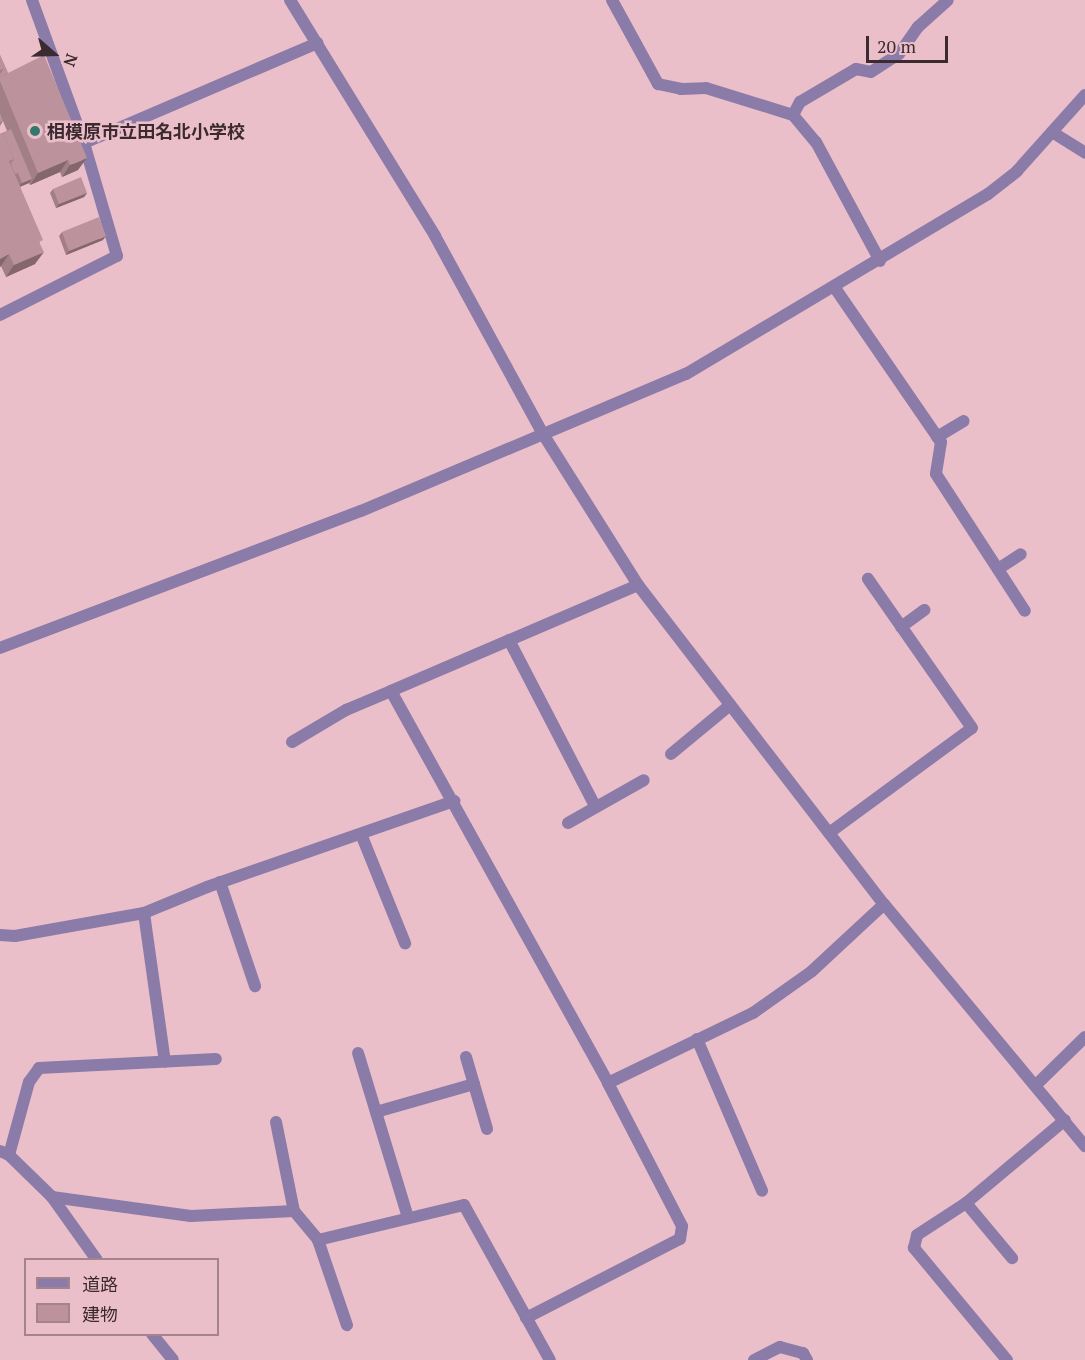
<!DOCTYPE html>
<meta charset="utf-8">
<style>
body{margin:0}
#map{position:relative;width:1085px;height:1360px;overflow:hidden;background:#ebbfca;font-family:"PT Serif","Noto Sans JP",serif}
div>[style]{position:absolute}
.lane>*{height:12px;margin:-6px;padding:0 6px;transform-origin:6px;border-radius:6px;background:#8b7ba8}
.street>*{height:12px;margin:-6px;padding:0 6px;transform-origin:6px;border-radius:6px;background:#8b7ba8}
.wall>*{inset:0;background:#a27e87}
.shaded-wall>*{inset:0;background:#84666e}
.building>*{inset:0;background:#bc929d}
.dots>*{width:16px;height:16px;translate:-50% -50%;box-sizing:border-box;border:3px solid #ebbfca;border-radius:50%}
span{translate:-50% -50%;white-space:nowrap;text-align:center;line-height:1.15;-webkit-text-stroke:5px #ebbfca;paint-order:stroke}
.poi-label{font-size:18px;color:#3b2a2f;font-weight:700}
.left{translate:0 -50%;text-align:left}
.legend{position:absolute;left:24px;top:1258px;width:195px;height:78px;box-sizing:border-box;background:#ebbfca;border:2px solid #a5838c;margin:0;padding:8px 10px;list-style:none;font-size:18px;color:#3b2a2f}
.legend li{display:flex;align-items:center;gap:12px;height:30px}
.legend b{width:30px;border:2px solid #a5838c}
.north{position:absolute;left:24px;top:24px;width:60px;height:60px;-webkit-text-stroke:4px #ebbfca;paint-order:stroke;rotate:110deg;font-size:16px;font-weight:700;line-height:24px;text-align:center;color:#3b2a2f}
.north::after{content:'';display:block;margin:auto;width:21px;height:27px;background:#3b2a2f;clip-path:polygon(50% 0,100% 100%,50% 72%,0 100%)}
.scale{position:absolute;left:866px;top:36px;width:82px;height:27px;box-sizing:border-box;border:3px solid #3b2a2f;border-top:0;padding-left:8px;font-size:18px;line-height:21px;white-space:nowrap;color:#3b2a2f;-webkit-text-stroke:4px #ebbfca;paint-order:stroke}
</style>
<div id="map">
<div class="lane">
<div style="left:612px;top:0;width:96px;rotate:61.3deg"></div>
<div style="left:658px;top:84px;width:24px;rotate:12deg"></div>
<div style="left:681px;top:89px;width:25px;rotate:-2deg"></div>
<div style="left:706px;top:88px;width:91px;rotate:17.2deg"></div>
<div style="left:793px;top:115px;width:35px;rotate:50deg"></div>
<div style="left:816px;top:142px;width:135px;rotate:61.7deg"></div>
<div style="left:793px;top:115px;width:15px;rotate:-62deg"></div>
<div style="left:800px;top:102px;width:65px;rotate:-30.5deg"></div>
<div style="left:856px;top:69px;width:15px;rotate:11deg"></div>
<div style="left:871px;top:72px;width:33px;rotate:-33deg"></div>
<div style="left:899px;top:54px;width:33px;rotate:-55deg"></div>
<div style="left:918px;top:27px;width:40px;rotate:-42deg"></div>
<div style="left:835px;top:288px;width:187px;rotate:55.5deg"></div>
<div style="left:941px;top:442px;width:32px;rotate:99deg"></div>
<div style="left:936px;top:474px;width:163px;rotate:57deg"></div>
<div style="left:937px;top:437px;width:31px;rotate:-31deg"></div>
<div style="left:998px;top:569px;width:27px;rotate:-33deg"></div>
<div style="left:901px;top:627px;width:29px;rotate:-36deg"></div>
<div style="left:509px;top:640px;width:187px;rotate:62.6deg"></div>
<div style="left:292px;top:742px;width:63px;rotate:-30.7deg"></div>
<div style="left:346px;top:710px;width:49px;rotate:-22.9deg"></div>
<div style="left:671px;top:754px;width:77px;rotate:-39.7deg"></div>
<div style="left:568px;top:823px;width:87px;rotate:-29.5deg"></div>
<div style="left:829px;top:833px;width:177px;rotate:-36.3deg"></div>
<div style="left:972px;top:728px;width:182px;rotate:-124.9deg"></div>
<div style="left:361px;top:834px;width:118px;rotate:68deg"></div>
<div style="left:220px;top:882px;width:110px;rotate:71.4deg"></div>
<div style="left:0;top:935px;width:15px;rotate:4deg"></div>
<div style="left:15px;top:936px;width:131px;rotate:-10.1deg"></div>
<div style="left:144px;top:913px;width:150px;rotate:82deg"></div>
<div style="left:697px;top:1039px;width:165px;rotate:66.8deg"></div>
<div style="left:1037px;top:1084px;width:67px;rotate:-44.4deg"></div>
<div style="left:276px;top:1122px;width:91px;rotate:78.6deg"></div>
<div style="left:9px;top:1155px;width:76px;rotate:-74.7deg"></div>
<div style="left:29px;top:1082px;width:17px;rotate:-54deg"></div>
<div style="left:39px;top:1068px;width:177px;rotate:-2.9deg"></div>
<div style="left:966px;top:1203px;width:72px;rotate:50.1deg"></div>
<div style="left:318px;top:1240px;width:90px;rotate:71.2deg"></div>
<div style="left:1007px;top:1360px;width:146px;rotate:-129.7deg"></div>
<div style="left:914px;top:1248px;width:13px;rotate:-77deg"></div>
<div style="left:917px;top:1235px;width:59px;rotate:-33.1deg"></div>
<div style="left:966px;top:1203px;width:129px;rotate:-40deg"></div>
</div>
<div class="street">
<div style="left:290px;top:0;width:277px;rotate:58.4deg"></div>
<div style="left:435px;top:236px;width:226px;rotate:61.4deg"></div>
<div style="left:543px;top:434px;width:178px;rotate:57.8deg"></div>
<div style="left:638px;top:585px;width:403px;rotate:52.4deg"></div>
<div style="left:884px;top:904px;width:315px;rotate:50.3deg"></div>
<div style="left:1052px;top:132px;width:39px;rotate:32deg"></div>
<div style="left:84px;top:143px;width:254px;rotate:-23.2deg"></div>
<div style="left:0;top:315px;width:131px;rotate:-26.8deg"></div>
<div style="left:117px;top:256px;width:118px;rotate:-106.3deg"></div>
<div style="left:84px;top:143px;width:152px;rotate:-110deg"></div>
<div style="left:638px;top:585px;width:269px;rotate:156.8deg"></div>
<div style="left:391px;top:691px;width:448px;rotate:61deg"></div>
<div style="left:608px;top:1083px;width:161px;rotate:-25.8deg"></div>
<div style="left:753px;top:1013px;width:72px;rotate:-35.4deg"></div>
<div style="left:812px;top:971px;width:98px;rotate:-42.9deg"></div>
<div style="left:0;top:648px;width:386px;rotate:-20.8deg"></div>
<div style="left:361px;top:511px;width:353px;rotate:-22.9deg"></div>
<div style="left:686px;top:374px;width:352px;rotate:-30.8deg"></div>
<div style="left:988px;top:194px;width:37px;rotate:-38deg"></div>
<div style="left:1017px;top:171px;width:102px;rotate:-48.2deg"></div>
<div style="left:144px;top:913px;width:68px;rotate:-22.4deg"></div>
<div style="left:207px;top:887px;width:262px;rotate:-19.2deg"></div>
<div style="left:358px;top:1053px;width:172px;rotate:73.1deg"></div>
<div style="left:466px;top:1057px;width:75px;rotate:73.7deg"></div>
<div style="left:376px;top:1112px;width:102px;rotate:-15.9deg"></div>
<div style="left:0;top:1151px;width:10px;rotate:24deg"></div>
<div style="left:9px;top:1155px;width:60px;rotate:44.3deg"></div>
<div style="left:52px;top:1197px;width:77px;rotate:54.5deg"></div>
<div style="left:52px;top:1197px;width:140px;rotate:7.8deg"></div>
<div style="left:191px;top:1216px;width:103px;rotate:-2.8deg"></div>
<div style="left:294px;top:1211px;width:38px;rotate:50deg"></div>
<div style="left:318px;top:1240px;width:150px;rotate:-13.5deg"></div>
<div style="left:464px;top:1205px;width:177px;rotate:61deg"></div>
<div style="left:526px;top:1318px;width:173px;rotate:-27.2deg"></div>
<div style="left:680px;top:1239px;width:13px;rotate:-81deg"></div>
<div style="left:682px;top:1226px;width:161px;rotate:-117.4deg"></div>
<div style="left:152px;top:1334px;width:33px;rotate:51deg"></div>
<div style="left:754px;top:1360px;width:29px;rotate:-27deg"></div>
<div style="left:780px;top:1347px;width:24px;rotate:15deg"></div>
<div style="left:803px;top:1353px;width:8px;rotate:60deg"></div>
</div>
<div class="wall">
<div style="clip-path:polygon(0 55px,8px 73px,78px 170px,62px 177px,60px 172px,30px 185px,29px 183px,20px 187px,40px 244px,35px 264px,6px 277px,1px 266px,0 267px,0 134px,7px 131px,3px 121px,0 126px)"></div>
<div style="clip-path:polygon(53px 189px,87px 193px,84px 197px,56px 208px,50px 193px)"></div>
<div style="clip-path:polygon(62px 232px,103px 240px,66px 255px,59px 236px)"></div>
</div>
<div class="shaded-wall">
<div style="clip-path:polygon(87px 158px,78px 170px,62px 177px,70px 165px)"></div>
<div style="clip-path:polygon(68px 160px,60px 172px,30px 185px,38px 173px)"></div>
<div style="clip-path:polygon(32px 179px,29px 183px,19px 187px,22px 183px)"></div>
<div style="clip-path:polygon(87px 193px,84px 197px,56px 208px,59px 204px)"></div>
<div style="clip-path:polygon(106px 236px,103px 240px,66px 255px,69px 251px)"></div>
<div style="clip-path:polygon(44px 252px,35px 264px,6px 277px,14px 265px)"></div>
<div style="clip-path:polygon(9px 254px,1px 266px,0 267px,0 259px)"></div>
</div>
<div class="building">
<div style="clip-path:polygon(0 55px,8px 73px,0 77px,0 74px,4px 69px,0 60px)"></div>
<div style="clip-path:polygon(44px 55px,87px 158px,70px 165px,68px 160px,38px 173px,0 81px,0 77px)"></div>
<div style="clip-path:polygon(0 60px,4px 69px,0 70px)"></div>
<div style="clip-path:polygon(0 113px,3px 121px,0 122px)"></div>
<div style="clip-path:polygon(11px 129px,32px 179px,22px 183px,18px 173px,15px 174px,12px 167px,11px 163px,14px 159px,3px 133px,0 135px,0 134px)"></div>
<div style="clip-path:polygon(3px 133px,14px 159px,9px 161px,43px 240px,39px 242px,44px 252px,14px 265px,9px 254px,0 259px,0 135px)"></div>
<div style="clip-path:polygon(81px 177px,87px 193px,59px 204px,53px 189px)"></div>
<div style="clip-path:polygon(99px 217px,106px 236px,69px 251px,62px 232px)"></div>
</div>
<div class="dots">
<div style="left:35px;top:131px;background:#33786c"></div>
</div>
<div class="poi-label">
<span class="left" style="left:47px;top:131px">相模原市立田名北小学校</span>
</div>
<ul class="legend">
<li><b style="height:8px;background:#8b7ba8"></b>道路</li>
<li><b style="height:16px;background:#bc929d"></b>建物</li>
</ul>
<div class="north">N</div>
<div class="scale">20 m</div>
</div>
